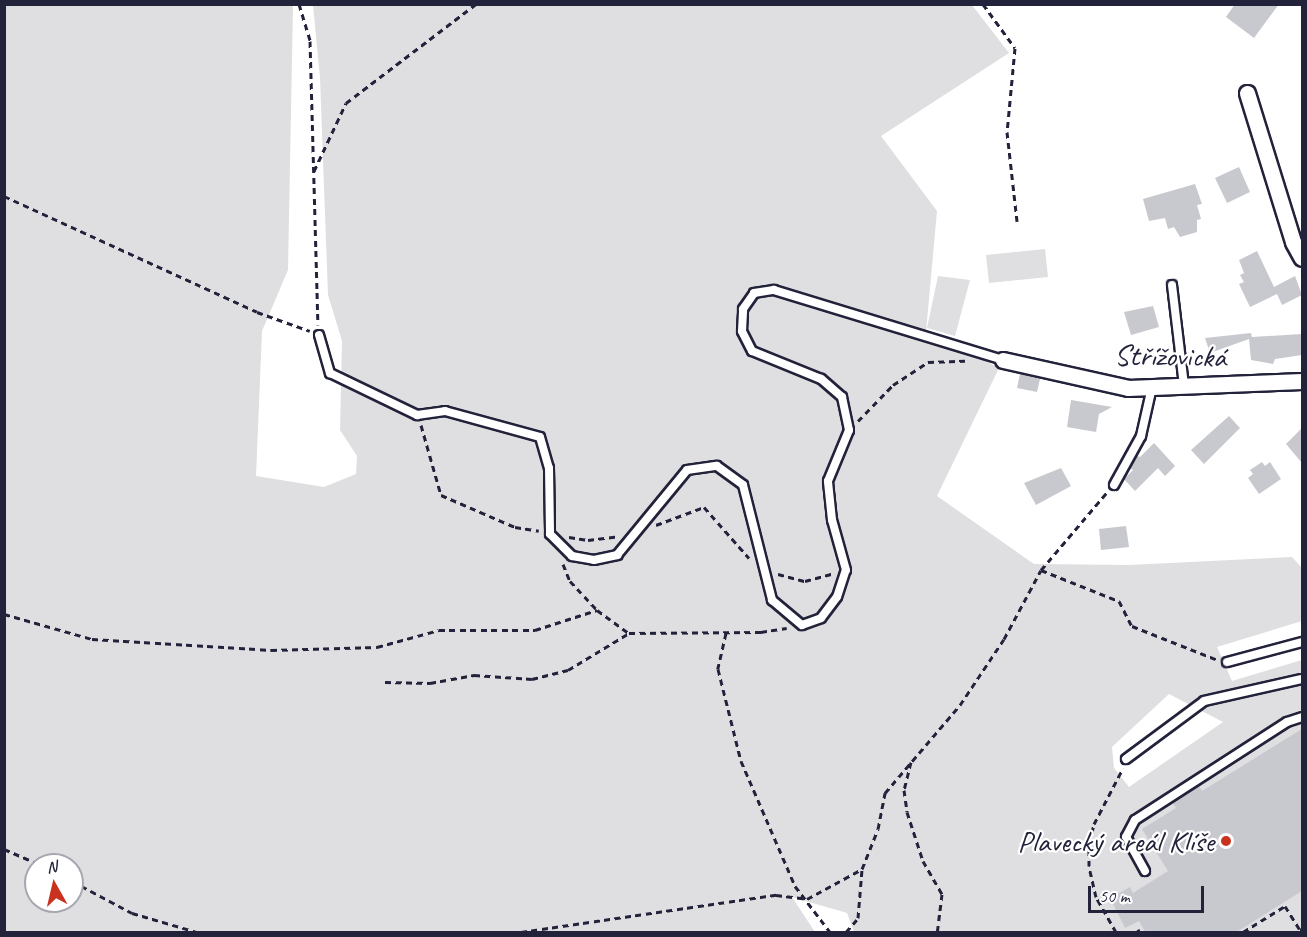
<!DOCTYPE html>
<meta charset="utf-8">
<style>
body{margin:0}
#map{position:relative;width:1307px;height:937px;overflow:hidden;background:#fff;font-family:Caveat,sans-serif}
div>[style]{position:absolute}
.green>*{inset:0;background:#dfdfe2}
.building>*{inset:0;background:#c8c8cf}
.path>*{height:3px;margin-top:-1.5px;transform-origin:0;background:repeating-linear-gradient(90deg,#22223b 0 6px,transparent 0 10.5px)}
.roads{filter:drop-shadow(2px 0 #22223b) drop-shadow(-2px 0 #22223b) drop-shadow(0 2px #22223b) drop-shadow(0 -2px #22223b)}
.service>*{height:8px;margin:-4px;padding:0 4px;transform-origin:4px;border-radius:4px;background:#fff}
.minor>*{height:15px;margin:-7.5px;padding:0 7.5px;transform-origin:7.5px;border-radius:7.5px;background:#fff}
.dots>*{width:16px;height:16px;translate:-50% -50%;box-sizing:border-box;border:3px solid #fff;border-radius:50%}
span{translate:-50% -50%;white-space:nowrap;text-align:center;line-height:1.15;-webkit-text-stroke:4.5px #fff;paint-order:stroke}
.street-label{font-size:30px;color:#22223b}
.poi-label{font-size:30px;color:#22223b}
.right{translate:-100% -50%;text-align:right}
.frame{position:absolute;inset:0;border:6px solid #22223b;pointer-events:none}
.north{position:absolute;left:24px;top:853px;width:60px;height:60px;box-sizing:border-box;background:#fff;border:2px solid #a7a7b1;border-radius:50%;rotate:352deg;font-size:16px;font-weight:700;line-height:24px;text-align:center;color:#22223b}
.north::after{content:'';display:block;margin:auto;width:21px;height:27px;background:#c8321e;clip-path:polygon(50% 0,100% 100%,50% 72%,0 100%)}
.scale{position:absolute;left:1088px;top:886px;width:116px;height:27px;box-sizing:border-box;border:3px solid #22223b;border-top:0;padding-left:8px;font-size:18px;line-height:21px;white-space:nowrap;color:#22223b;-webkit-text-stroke:4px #fff;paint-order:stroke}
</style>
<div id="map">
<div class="green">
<div style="clip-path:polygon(evenodd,5px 5px,293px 5px,288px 270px,262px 331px,256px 476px,324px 487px,356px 474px,357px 456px,340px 430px,342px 341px,328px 295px,320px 78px,313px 5px,972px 5px,1009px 53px,881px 136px,937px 211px,926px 332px,999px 368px,937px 496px,1034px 564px,1129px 565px,1292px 557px,1302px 568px,1302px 621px,1217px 647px,1232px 681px,1302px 660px,1302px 932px,854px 932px,847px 913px,792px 897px,815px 932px,5px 932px,5px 5px,1169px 694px,1223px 722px,1129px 787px,1114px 768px,1112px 747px,1169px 694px,5px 5px,36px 865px,72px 865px,72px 901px,36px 901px,36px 865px)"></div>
<div style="clip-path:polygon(1045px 249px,1048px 277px,989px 283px,986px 255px)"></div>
<div style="clip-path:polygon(938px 276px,970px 280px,955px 336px,927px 328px)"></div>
</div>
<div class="building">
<div style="clip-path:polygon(1235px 4px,1279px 4px,1254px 38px,1226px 17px)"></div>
<div style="clip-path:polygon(1239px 167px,1250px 192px,1227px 203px,1215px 178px)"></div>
<div style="clip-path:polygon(1195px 184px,1202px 204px,1197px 205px,1201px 219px,1197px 220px,1197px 232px,1180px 237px,1174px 227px,1168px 229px,1165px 218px,1149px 221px,1143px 199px)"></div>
<div style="clip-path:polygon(1257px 251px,1274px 287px,1295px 276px,1302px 295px,1282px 305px,1277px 294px,1250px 307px,1239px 284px,1244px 282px,1240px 275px,1244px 273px,1239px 260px)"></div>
<div style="clip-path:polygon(1153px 306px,1159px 327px,1131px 335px,1124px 312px)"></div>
<div style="clip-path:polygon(1251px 333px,1252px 337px,1302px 334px,1302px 355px,1275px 359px,1273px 364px,1251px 360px,1249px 339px,1210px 353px,1205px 338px)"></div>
<div style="clip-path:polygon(1020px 374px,1040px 379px,1037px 392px,1017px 388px)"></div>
<div style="clip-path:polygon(1071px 400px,1112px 407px,1099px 414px,1096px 432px,1067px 427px)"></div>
<div style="clip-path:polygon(1229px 416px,1240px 428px,1204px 464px,1191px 450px)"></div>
<div style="clip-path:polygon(1302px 428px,1302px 463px,1286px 444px)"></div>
<div style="clip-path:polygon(1154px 443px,1175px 466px,1165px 476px,1158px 468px,1135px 491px,1124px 479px,1133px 470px,1130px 468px,1137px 456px,1140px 457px)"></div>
<div style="clip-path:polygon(1262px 462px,1265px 466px,1270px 462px,1281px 479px,1259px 494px,1248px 478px,1253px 474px,1250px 470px)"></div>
<div style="clip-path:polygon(1061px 468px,1071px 486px,1036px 505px,1024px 483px)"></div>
<div style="clip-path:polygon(1126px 526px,1129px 547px,1101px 550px,1099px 529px)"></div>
<div style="clip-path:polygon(1302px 729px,1302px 891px,1235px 933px,1146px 933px,1139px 921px,1125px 928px,1110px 898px,1130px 887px,1133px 893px,1168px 871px,1142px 829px,1176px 808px,1173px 803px,1199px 786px,1202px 791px)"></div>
</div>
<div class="path">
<div style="left:299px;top:4px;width:39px;rotate:73deg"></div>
<div style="left:310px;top:41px;width:284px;rotate:88.4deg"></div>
<div style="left:983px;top:4px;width:54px;rotate:54deg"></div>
<div style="left:1015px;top:48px;width:84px;rotate:95.4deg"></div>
<div style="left:1007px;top:132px;width:90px;rotate:83.6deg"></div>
<div style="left:314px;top:171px;width:75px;rotate:-64.8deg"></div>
<div style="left:346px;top:103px;width:163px;rotate:-37.3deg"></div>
<div style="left:4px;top:196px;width:278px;rotate:24.6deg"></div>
<div style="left:257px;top:312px;width:56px;rotate:19.7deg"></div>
<div style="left:858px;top:421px;width:50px;rotate:-45.8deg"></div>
<div style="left:893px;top:385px;width:42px;rotate:-33.3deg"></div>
<div style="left:928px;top:362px;width:37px;rotate:-2deg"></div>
<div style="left:421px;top:425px;width:73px;rotate:74.1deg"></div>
<div style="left:441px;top:495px;width:81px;rotate:23.4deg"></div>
<div style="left:515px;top:527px;width:24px;rotate:9deg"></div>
<div style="left:656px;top:525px;width:51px;rotate:-20.6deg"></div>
<div style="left:704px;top:507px;width:68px;rotate:48.6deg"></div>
<div style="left:569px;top:537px;width:19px;rotate:9deg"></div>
<div style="left:588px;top:540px;width:31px;rotate:-7deg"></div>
<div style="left:563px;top:564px;width:18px;rotate:68deg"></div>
<div style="left:570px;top:581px;width:40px;rotate:47deg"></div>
<div style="left:597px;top:610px;width:39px;rotate:36deg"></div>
<div style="left:1041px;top:570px;width:84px;rotate:21.7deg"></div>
<div style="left:1119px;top:601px;width:28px;rotate:63deg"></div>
<div style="left:1132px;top:626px;width:92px;rotate:21.6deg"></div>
<div style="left:778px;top:574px;width:28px;rotate:15deg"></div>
<div style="left:805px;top:581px;width:28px;rotate:-15deg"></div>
<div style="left:4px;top:614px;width:91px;rotate:15.9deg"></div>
<div style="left:92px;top:639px;width:179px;rotate:3.5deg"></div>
<div style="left:271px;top:650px;width:106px;rotate:-1.6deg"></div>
<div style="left:377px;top:647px;width:64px;rotate:-15.3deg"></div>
<div style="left:439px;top:630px;width:96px"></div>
<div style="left:535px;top:630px;width:65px;rotate:-17.9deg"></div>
<div style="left:726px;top:633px;width:37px;rotate:103deg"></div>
<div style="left:718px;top:669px;width:95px;rotate:76deg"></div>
<div style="left:741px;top:761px;width:136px;rotate:66.6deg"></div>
<div style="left:795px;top:886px;width:58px;rotate:52.7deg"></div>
<div style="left:385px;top:682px;width:45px;rotate:1.3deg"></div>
<div style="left:430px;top:683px;width:45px;rotate:-10.3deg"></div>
<div style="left:474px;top:675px;width:58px;rotate:3.9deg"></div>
<div style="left:532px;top:679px;width:37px;rotate:-14deg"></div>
<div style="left:568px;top:670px;width:71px;rotate:-31.2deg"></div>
<div style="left:629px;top:633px;width:132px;rotate:-0.4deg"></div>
<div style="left:761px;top:632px;width:26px;rotate:-9deg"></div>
<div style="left:911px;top:762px;width:29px;rotate:104deg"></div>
<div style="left:904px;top:790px;width:22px;rotate:82deg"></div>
<div style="left:907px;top:812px;width:52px;rotate:71.9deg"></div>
<div style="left:923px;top:861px;width:38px;rotate:60deg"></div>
<div style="left:942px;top:894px;width:38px;rotate:97deg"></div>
<div style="left:4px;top:849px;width:40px;rotate:23.4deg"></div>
<div style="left:72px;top:881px;width:68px;rotate:28.1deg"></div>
<div style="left:132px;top:913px;width:68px;rotate:16.3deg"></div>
<div style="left:1138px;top:929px;width:3px;rotate:72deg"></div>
<div style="left:521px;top:932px;width:258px;rotate:-8.3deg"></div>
<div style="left:776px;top:895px;width:31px;rotate:7deg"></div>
<div style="left:807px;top:899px;width:63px;rotate:-28.6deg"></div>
<div style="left:862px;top:869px;width:43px;rotate:-68.2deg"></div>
<div style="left:878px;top:829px;width:37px;rotate:-79deg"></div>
<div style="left:885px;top:793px;width:116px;rotate:-49.6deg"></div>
<div style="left:960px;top:705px;width:79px;rotate:-56.3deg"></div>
<div style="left:1004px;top:639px;width:78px;rotate:-61.8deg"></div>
<div style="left:1041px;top:570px;width:104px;rotate:-49.7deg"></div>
<div style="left:846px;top:932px;width:18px;rotate:-49deg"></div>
<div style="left:858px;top:918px;width:49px;rotate:-85.3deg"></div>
<div style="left:1116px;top:932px;width:40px;rotate:-119.7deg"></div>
<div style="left:1096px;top:897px;width:32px;rotate:-103deg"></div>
<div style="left:1089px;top:866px;width:23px;rotate:-90deg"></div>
<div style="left:1089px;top:843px;width:20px;rotate:-75deg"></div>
<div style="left:1094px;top:824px;width:63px;rotate:-62.6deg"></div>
<div style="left:1243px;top:932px;width:49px;rotate:-31.8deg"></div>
<div style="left:1285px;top:906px;width:28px;rotate:58deg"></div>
<div style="left:1300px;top:930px;width:2px;rotate:-27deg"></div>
<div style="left:1297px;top:932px;width:4px"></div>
</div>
<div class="roads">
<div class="service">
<div style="left:1172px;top:285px;width:102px;rotate:83.2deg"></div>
<div style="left:319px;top:335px;width:40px;rotate:74deg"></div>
<div style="left:330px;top:373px;width:97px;rotate:25.8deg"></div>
<div style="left:417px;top:415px;width:28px;rotate:-8deg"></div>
<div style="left:445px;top:411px;width:98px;rotate:15.3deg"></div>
<div style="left:540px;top:437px;width:32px;rotate:74deg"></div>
<div style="left:549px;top:468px;width:66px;rotate:89.1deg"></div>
<div style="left:550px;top:534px;width:31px;rotate:45deg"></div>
<div style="left:572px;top:556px;width:22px;rotate:10deg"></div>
<div style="left:594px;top:560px;width:24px;rotate:-12deg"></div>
<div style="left:617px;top:555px;width:110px;rotate:-50.5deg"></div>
<div style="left:687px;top:470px;width:30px;rotate:-8deg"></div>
<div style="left:717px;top:466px;width:32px;rotate:36deg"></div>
<div style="left:743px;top:485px;width:119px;rotate:75.8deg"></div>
<div style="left:772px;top:600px;width:39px;rotate:40deg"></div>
<div style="left:802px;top:625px;width:20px;rotate:-20deg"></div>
<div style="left:821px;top:618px;width:26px;rotate:-53deg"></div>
<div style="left:837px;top:597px;width:28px;rotate:-72deg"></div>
<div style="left:846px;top:570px;width:52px;rotate:-105.6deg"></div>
<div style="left:832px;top:520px;width:39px;rotate:-96deg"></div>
<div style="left:828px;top:481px;width:55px;rotate:-67.6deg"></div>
<div style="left:849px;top:430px;width:34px;rotate:-102deg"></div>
<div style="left:842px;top:397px;width:28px;rotate:-139deg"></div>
<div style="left:821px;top:379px;width:74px;rotate:-157.9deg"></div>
<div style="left:752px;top:351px;width:22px;rotate:-117deg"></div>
<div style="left:742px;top:331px;width:22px;rotate:-87deg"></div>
<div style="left:743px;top:309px;width:19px;rotate:-55deg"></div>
<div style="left:754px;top:293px;width:20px;rotate:-9deg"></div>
<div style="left:774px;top:290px;width:239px;rotate:17deg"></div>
<div style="left:1114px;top:485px;width:56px;rotate:-61.1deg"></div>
<div style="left:1141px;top:436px;width:50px;rotate:-77.3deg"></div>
<div style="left:1227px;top:662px;width:78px;rotate:-14.9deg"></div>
<div style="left:1126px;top:759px;width:97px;rotate:-36.6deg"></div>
<div style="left:1204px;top:701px;width:100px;rotate:-12.7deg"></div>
<div style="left:1145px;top:871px;width:39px;rotate:-119deg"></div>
<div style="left:1126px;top:837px;width:19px;rotate:-62deg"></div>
<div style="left:1135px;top:820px;width:181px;rotate:-32.8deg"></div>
<div style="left:1287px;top:722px;width:16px;rotate:-18deg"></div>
</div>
<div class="minor">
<div style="left:1247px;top:93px;width:156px;rotate:72.8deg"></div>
<div style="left:1293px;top:242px;width:18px;rotate:61deg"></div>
<div style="left:1003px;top:360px;width:128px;rotate:12.6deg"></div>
<div style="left:1128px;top:388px;width:174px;rotate:-2.3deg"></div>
</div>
</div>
<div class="dots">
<div style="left:1226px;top:841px;background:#c8321e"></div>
</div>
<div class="street-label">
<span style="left:1170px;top:356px;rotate:1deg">Střížovická</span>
</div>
<div class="poi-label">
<span class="right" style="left:1214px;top:841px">Plavecký areál Klíše</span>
</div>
<div class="frame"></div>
<div class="north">N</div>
<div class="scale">50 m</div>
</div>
